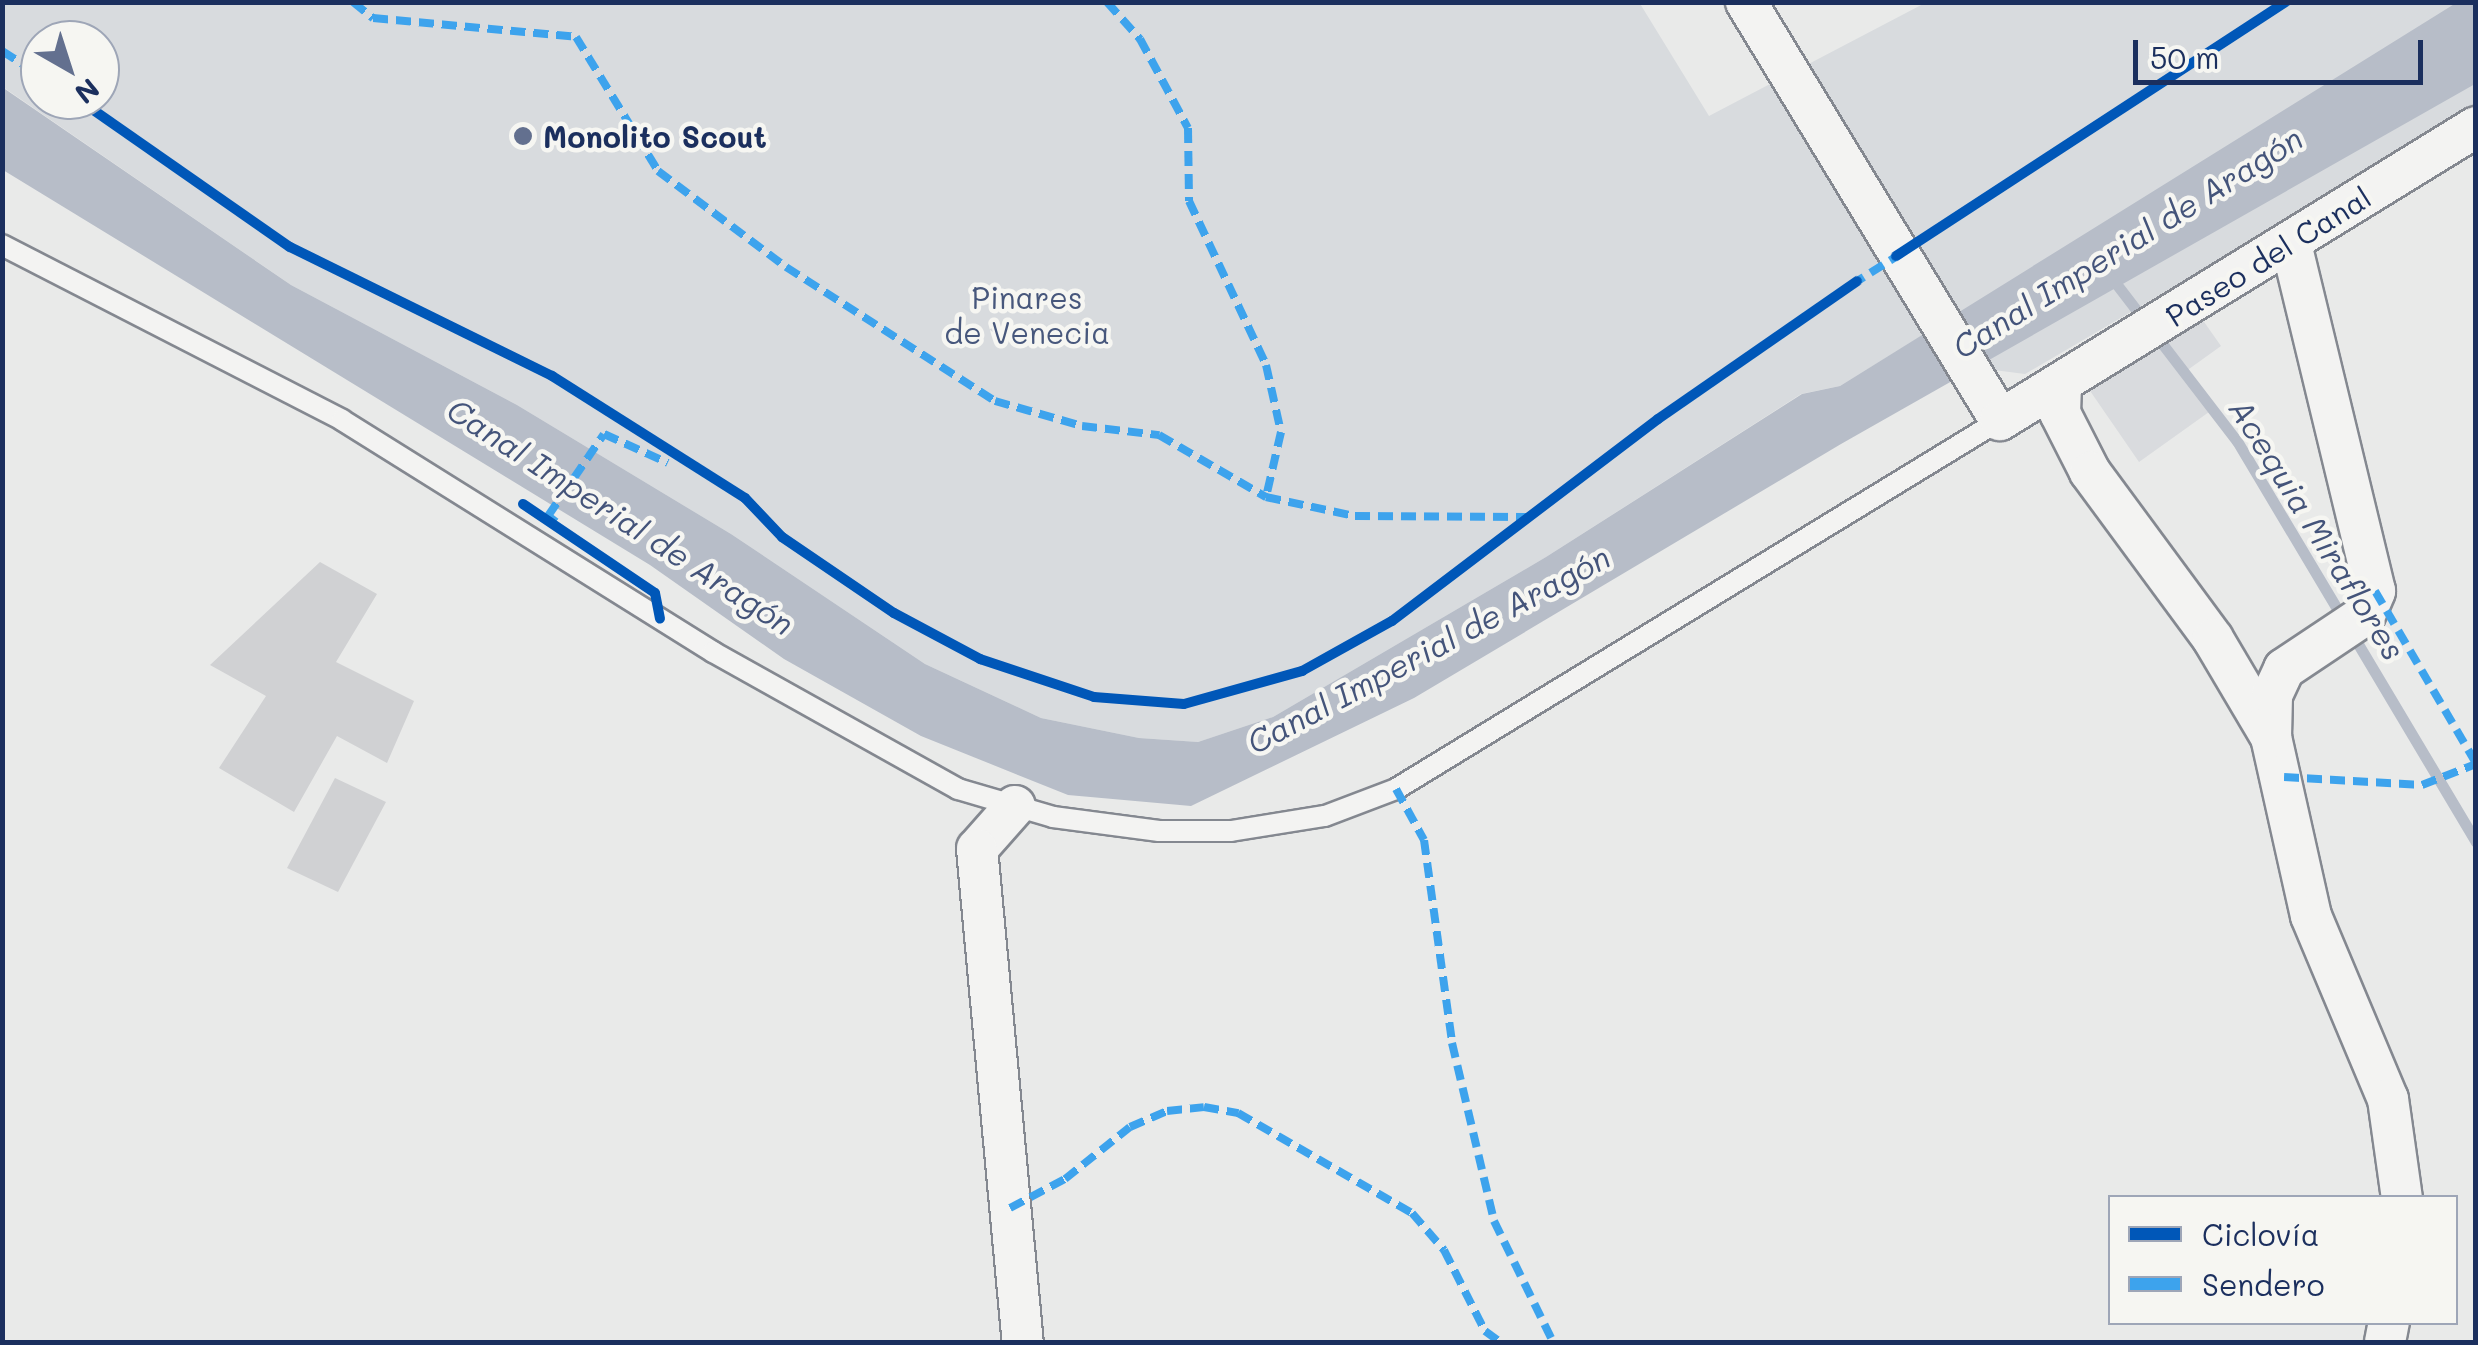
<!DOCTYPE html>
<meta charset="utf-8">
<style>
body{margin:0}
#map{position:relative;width:2478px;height:1345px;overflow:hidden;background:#e9eae9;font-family:Mali,sans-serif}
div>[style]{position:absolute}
.built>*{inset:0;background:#d9dbde}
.green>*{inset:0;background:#d8dbde}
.water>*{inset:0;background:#b7bdc8}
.stream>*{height:11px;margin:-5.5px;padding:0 5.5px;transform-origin:5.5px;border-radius:5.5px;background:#b7bdc8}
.building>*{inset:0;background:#d0d1d3}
.roads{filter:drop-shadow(2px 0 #848890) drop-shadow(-2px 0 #848890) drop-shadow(0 2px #848890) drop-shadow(0 -2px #848890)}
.service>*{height:20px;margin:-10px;padding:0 10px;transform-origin:10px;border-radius:10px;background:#f3f3f2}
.minor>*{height:40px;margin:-20px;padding:0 20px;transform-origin:20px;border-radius:20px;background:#f3f3f2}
.quiet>*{height:8px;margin-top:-4px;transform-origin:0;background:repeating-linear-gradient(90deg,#3da3ed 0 15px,transparent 0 23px)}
.cycleway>*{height:10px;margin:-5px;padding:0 5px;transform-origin:5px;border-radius:5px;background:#0057b8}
.dots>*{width:28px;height:28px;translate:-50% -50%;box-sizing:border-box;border:5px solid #f6f6f2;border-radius:50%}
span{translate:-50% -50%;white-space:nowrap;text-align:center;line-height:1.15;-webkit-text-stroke:9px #f6f6f2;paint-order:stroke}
.poi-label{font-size:30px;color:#1b2f5e;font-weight:700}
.left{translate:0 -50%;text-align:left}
.street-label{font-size:30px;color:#1b2f5e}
.park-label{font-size:30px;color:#47577c}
.water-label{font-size:32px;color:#44547a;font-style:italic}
.frame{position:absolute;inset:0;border:5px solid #1b2f5e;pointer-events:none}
.legend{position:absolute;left:2108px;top:1195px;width:350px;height:130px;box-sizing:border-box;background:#f6f6f2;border:2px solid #9ea6b7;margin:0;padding:12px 18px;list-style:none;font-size:30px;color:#1b2f5e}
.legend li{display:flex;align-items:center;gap:20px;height:50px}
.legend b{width:50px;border:2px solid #9ea6b7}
.north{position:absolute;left:20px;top:20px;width:100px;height:100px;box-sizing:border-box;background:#f6f6f2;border:2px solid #9ea6b7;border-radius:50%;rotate:141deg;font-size:28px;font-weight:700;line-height:40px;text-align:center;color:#1b2f5e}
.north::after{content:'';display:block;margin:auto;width:35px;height:45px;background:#63708f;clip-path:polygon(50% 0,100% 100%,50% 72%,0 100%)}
.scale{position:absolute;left:2133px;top:40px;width:290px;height:45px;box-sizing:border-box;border:5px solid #1b2f5e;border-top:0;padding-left:12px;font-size:30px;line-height:35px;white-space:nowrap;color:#1b2f5e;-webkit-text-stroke:8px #f6f6f2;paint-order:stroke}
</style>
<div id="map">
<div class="built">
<div style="clip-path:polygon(2195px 309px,2221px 346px,2182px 374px,2209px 412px,2139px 462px,2086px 385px)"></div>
</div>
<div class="green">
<div style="clip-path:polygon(evenodd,1639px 2px,1709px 116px,1925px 3px,2476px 3px,2475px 110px,2025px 374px,1986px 369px,1949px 319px,1840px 386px,1801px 394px,1546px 557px,1273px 717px,1198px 742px,1139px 738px,1041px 718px,925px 664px,731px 534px,517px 405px,291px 285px,3px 87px,3px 3px,1639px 2px,40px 40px,100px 40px,100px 100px,40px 100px,40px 40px)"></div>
</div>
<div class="water">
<div style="clip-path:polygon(2456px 3px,2476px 3px,2475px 84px,1841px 444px,1414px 698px,1191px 806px,1068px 795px,921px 736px,784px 659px,650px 565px,3px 170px,2px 87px,291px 285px,517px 405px,731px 534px,925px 664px,1041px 718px,1139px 738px,1198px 742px,1273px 717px,1546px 557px,1802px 394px,1840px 386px)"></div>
</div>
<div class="stream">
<div style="left:2111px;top:277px;width:207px;rotate:52.5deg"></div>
<div style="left:2237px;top:441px;width:467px;rotate:59.2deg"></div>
</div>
<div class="building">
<div style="clip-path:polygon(320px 562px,377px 594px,336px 662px,414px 701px,387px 763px,337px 736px,294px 812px,219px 768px,266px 696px,210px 665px)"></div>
<div style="clip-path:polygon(335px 778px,386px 802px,338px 892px,287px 868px)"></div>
</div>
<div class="roads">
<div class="service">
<div style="left:2px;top:245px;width:382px;rotate:27.2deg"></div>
<div style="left:342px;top:420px;width:438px;rotate:32deg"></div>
<div style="left:713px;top:652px;width:281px;rotate:29.2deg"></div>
<div style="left:958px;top:789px;width:99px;rotate:16.4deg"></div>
<div style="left:1053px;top:817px;width:107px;rotate:7.5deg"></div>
<div style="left:1159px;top:831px;width:72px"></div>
<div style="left:1231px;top:831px;width:95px;rotate:-9.1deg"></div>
<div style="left:1325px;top:816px;width:76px;rotate:-20.8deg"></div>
<div style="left:1396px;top:789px;width:708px;rotate:-31.42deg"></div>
</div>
<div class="minor">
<div style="left:1746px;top:2px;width:489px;rotate:58.7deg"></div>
<div style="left:2061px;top:385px;width:28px;rotate:92deg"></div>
<div style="left:2060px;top:413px;width:66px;rotate:63deg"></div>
<div style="left:2090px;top:472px;width:207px;rotate:53.6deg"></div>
<div style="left:2213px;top:639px;width:114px;rotate:59.4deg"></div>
<div style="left:2271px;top:737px;width:183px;rotate:77.4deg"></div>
<div style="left:2311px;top:916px;width:199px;rotate:67.2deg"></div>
<div style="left:2388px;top:1099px;width:100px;rotate:82deg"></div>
<div style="left:2000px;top:420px;width:559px;rotate:-31.61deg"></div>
<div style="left:2271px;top:737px;width:42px;rotate:-88.6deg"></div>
<div style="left:2272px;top:695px;width:29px;rotate:-65deg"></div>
<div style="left:2284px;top:669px;width:97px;rotate:-33.7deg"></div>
<div style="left:2365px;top:615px;width:26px;rotate:-67deg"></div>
<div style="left:2375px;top:591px;width:358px;rotate:-103.6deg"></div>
<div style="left:1015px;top:806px;width:57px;rotate:131.5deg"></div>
<div style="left:977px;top:849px;width:495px;rotate:84.7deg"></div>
<div style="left:2385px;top:1342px;width:20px;rotate:-79deg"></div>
</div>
</div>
<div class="quiet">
<div style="left:353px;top:2px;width:26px;rotate:39deg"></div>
<div style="left:373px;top:18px;width:204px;rotate:5.3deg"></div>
<div style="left:576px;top:37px;width:157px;rotate:58.5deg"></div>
<div style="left:658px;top:171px;width:160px;rotate:36.9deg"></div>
<div style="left:786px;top:267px;width:248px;rotate:32.7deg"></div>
<div style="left:995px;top:401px;width:91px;rotate:16deg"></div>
<div style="left:1082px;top:426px;width:78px;rotate:6.7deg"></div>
<div style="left:1159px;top:435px;width:124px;rotate:30.1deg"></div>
<div style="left:1266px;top:497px;width:91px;rotate:12.1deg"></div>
<div style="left:1355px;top:516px;width:172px;rotate:0.3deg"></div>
<div style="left:1107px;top:2px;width:50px;rotate:48.3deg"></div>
<div style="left:1140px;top:39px;width:101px;rotate:61.7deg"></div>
<div style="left:1188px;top:128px;width:73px;rotate:89.2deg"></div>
<div style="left:1189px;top:201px;width:181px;rotate:64.8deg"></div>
<div style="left:1266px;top:365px;width:69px;rotate:77.4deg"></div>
<div style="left:1281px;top:432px;width:67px;rotate:103deg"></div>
<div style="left:2px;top:51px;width:45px;rotate:32.3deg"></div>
<div style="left:1851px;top:285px;width:60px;rotate:-32.1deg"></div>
<div style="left:556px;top:522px;width:10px;rotate:-143deg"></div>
<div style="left:548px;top:516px;width:99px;rotate:-55.7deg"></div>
<div style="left:604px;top:434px;width:70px;rotate:24.4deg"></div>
<div style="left:2375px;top:591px;width:199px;rotate:59.6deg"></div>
<div style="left:2284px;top:777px;width:138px;rotate:3.3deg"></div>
<div style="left:2422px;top:785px;width:58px;rotate:-21.3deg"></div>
<div style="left:1396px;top:789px;width:58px;rotate:61.2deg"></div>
<div style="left:1424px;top:840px;width:205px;rotate:82.1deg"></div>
<div style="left:1452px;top:1043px;width:183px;rotate:76.7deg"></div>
<div style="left:1494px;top:1221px;width:135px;rotate:64deg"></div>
<div style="left:1010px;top:1208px;width:62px;rotate:-27.8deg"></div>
<div style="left:1065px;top:1179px;width:83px;rotate:-38.7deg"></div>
<div style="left:1130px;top:1127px;width:40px;rotate:-23.4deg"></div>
<div style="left:1167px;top:1111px;width:37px;rotate:-6deg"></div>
<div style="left:1204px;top:1107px;width:35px;rotate:10deg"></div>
<div style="left:1238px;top:1113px;width:201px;rotate:29.9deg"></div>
<div style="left:1412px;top:1213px;width:49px;rotate:49.1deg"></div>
<div style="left:1444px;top:1250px;width:91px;rotate:63.2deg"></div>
<div style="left:1485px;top:1331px;width:19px;rotate:36deg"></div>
</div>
<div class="cycleway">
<div style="left:79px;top:100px;width:257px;rotate:34.9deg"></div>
<div style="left:290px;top:247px;width:292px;rotate:26.2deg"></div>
<div style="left:552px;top:376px;width:228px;rotate:32.3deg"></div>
<div style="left:745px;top:498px;width:54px;rotate:46.5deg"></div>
<div style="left:782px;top:537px;width:135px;rotate:34.2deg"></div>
<div style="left:894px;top:613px;width:98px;rotate:28.1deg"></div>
<div style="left:980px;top:659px;width:120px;rotate:18.4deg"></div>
<div style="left:1094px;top:697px;width:90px;rotate:4.4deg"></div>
<div style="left:1184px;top:704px;width:123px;rotate:-15.6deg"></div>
<div style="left:1302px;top:671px;width:103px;rotate:-29.1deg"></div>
<div style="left:1392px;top:621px;width:334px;rotate:-37.2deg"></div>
<div style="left:1658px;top:419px;width:242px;rotate:-34.7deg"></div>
<div style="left:1896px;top:256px;width:465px;rotate:-33.1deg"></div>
<div style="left:523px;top:504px;width:159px;rotate:34deg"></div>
<div style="left:655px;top:593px;width:26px;rotate:79deg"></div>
</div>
<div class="dots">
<div style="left:523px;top:136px;background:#63708f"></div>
</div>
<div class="poi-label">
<span class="left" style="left:543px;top:136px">Monolito Scout</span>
</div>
<div class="street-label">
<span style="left:2268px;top:256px;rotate:-32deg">Paseo del Canal</span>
</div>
<div class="park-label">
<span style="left:1027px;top:314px">Pinares<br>de Venecia</span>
</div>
<div class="water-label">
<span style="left:2127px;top:242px;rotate:-32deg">Canal Imperial de Aragón</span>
<span style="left:621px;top:516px;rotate:33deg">Canal Imperial de Aragón</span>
<span style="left:2318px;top:529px;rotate:58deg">Acequia Miraflores</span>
<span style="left:1428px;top:649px;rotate:-28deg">Canal Imperial de Aragón</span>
</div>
<div class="frame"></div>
<ul class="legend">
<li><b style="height:12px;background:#0057b8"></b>Ciclovía</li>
<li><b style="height:12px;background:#3da3ed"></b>Sendero</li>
</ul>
<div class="north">N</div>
<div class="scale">50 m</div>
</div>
